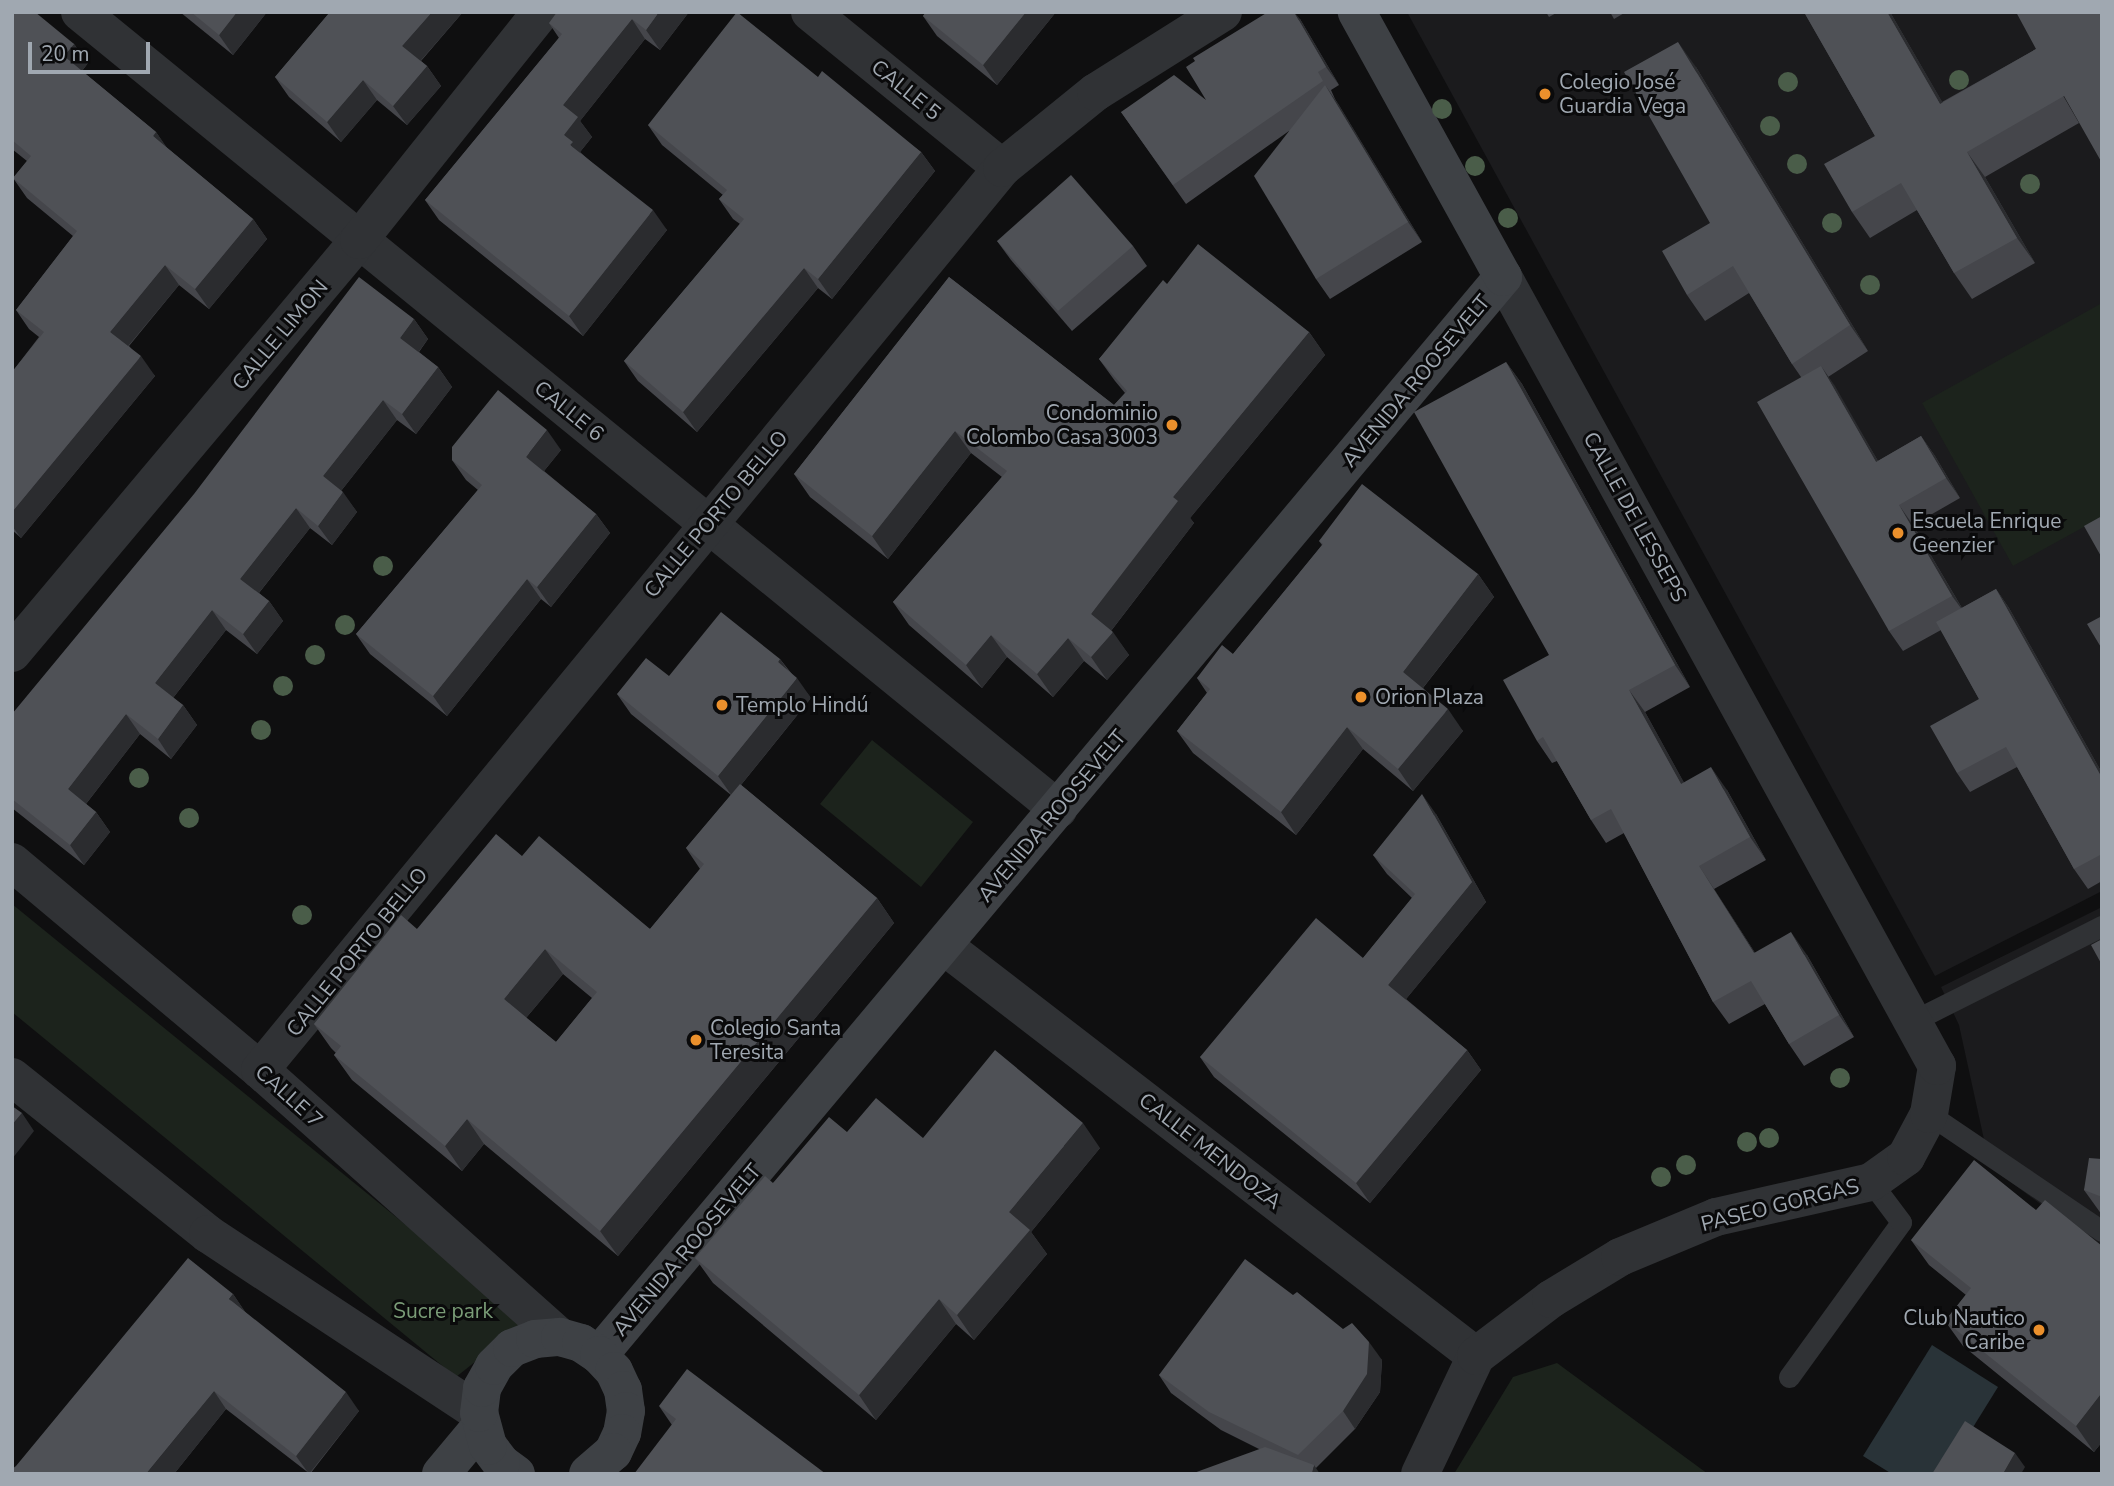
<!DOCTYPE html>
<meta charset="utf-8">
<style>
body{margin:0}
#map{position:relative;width:2114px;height:1486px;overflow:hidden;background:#0f0f10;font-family:"Nunito Sans",sans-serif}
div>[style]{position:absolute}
.built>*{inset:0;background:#1b1b1d}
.green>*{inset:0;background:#1c231c}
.water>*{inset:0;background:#293338}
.service>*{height:21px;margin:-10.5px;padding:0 10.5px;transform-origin:10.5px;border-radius:10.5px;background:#303235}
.minor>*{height:38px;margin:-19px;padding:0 19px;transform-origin:19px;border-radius:19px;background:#303235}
.tertiary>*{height:38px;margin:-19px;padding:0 19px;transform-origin:19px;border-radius:19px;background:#303235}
.secondary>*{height:38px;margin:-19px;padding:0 19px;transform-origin:19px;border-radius:19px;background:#3e4145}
.trees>*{width:20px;height:20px;margin:-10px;border-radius:50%;background:#4a5d49}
.wall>*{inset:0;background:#45464b}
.shaded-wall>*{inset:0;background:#2b2c2f}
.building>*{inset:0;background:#4f5156}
.dots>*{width:19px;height:19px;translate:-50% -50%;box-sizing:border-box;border:4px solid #0a0a0b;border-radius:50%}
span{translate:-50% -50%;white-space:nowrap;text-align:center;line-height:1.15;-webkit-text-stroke:6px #0a0a0b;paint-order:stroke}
.poi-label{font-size:21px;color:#a0a8b1}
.left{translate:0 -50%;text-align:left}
.right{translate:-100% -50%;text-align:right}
.street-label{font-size:21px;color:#a0a8b1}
.park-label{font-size:21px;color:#7a9c77}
.frame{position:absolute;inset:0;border:14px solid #a0a8b1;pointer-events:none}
.scale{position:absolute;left:28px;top:42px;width:122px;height:32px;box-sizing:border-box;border:4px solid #a0a8b1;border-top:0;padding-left:9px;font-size:21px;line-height:24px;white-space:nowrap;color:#a0a8b1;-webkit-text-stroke:5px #0a0a0b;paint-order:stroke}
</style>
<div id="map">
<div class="built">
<div style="clip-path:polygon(1407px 12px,2102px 12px,2102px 891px,1935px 976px)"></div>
<div style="clip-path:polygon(2102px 907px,2102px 1249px,1990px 1167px,1959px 1025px,1941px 987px)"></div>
</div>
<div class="green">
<div style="clip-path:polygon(2102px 303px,2102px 517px,2013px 566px,1922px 403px)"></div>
<div style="clip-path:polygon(872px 740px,973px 822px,921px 887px,820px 804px)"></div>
<div style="clip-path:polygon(12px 904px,525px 1322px,456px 1377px,12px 1012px)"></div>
<div style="clip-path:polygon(1557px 1363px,1708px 1474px,1454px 1474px,1513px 1377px)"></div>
</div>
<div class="water">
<div style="clip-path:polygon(1932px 1345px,1998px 1387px,1944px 1474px,1892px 1474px,1863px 1456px)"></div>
</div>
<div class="service">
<div style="left:1913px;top:1021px;width:212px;rotate:-26.7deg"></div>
<div style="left:1929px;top:1114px;width:209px;rotate:34.1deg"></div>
<div style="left:1789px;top:1377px;width:191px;rotate:-54.1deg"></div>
<div style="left:1901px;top:1222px;width:50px;rotate:-126.9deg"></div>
</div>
<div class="minor">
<div style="left:80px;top:12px;width:1262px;rotate:39.18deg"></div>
<div style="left:810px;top:12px;width:247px;rotate:39.1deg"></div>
<div style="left:12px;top:653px;width:539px;rotate:-49.96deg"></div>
<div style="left:359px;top:240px;width:292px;rotate:-51.4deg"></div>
<div style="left:12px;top:862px;width:324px;rotate:40deg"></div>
<div style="left:260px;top:1070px;width:402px;rotate:41.7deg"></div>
<div style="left:944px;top:946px;width:672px;rotate:37.62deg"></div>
<div style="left:260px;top:1070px;width:1168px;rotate:-50.56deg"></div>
<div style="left:1002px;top:168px;width:121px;rotate:-39deg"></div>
<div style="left:1096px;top:92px;width:150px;rotate:-32.2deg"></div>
<div style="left:12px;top:1077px;width:251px;rotate:38.7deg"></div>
<div style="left:208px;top:1234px;width:325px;rotate:33.4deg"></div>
</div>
<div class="tertiary">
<div style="left:1420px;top:1474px;width:131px;rotate:-64.6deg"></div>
<div style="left:1476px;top:1356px;width:94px;rotate:-37.2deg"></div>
<div style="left:1551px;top:1299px;width:81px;rotate:-31.3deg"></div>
<div style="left:1620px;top:1257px;width:104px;rotate:-22.6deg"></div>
<div style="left:1716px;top:1217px;width:159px;rotate:-12.7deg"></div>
<div style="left:1871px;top:1182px;width:43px;rotate:-35.5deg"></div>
<div style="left:1906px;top:1157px;width:49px;rotate:-61.9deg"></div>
<div style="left:1929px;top:1114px;width:49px;rotate:-80.5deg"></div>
<div style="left:1937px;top:1066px;width:900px;rotate:-118.81deg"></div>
</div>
<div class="secondary">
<div style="left:599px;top:1355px;width:1407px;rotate:-50.02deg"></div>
<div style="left:1503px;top:277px;width:303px;rotate:-118.9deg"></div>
<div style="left:441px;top:1474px;width:62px;rotate:-50.2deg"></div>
<div style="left:516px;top:1474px;width:19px;rotate:-144deg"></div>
<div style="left:501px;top:1463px;width:21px;rotate:-127deg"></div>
<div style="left:488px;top:1446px;width:34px;rotate:-105deg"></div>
<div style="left:479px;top:1413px;width:25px;rotate:-83deg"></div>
<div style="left:482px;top:1388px;width:25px;rotate:-61deg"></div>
<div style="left:494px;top:1366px;width:25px;rotate:-45deg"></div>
<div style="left:512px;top:1348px;width:25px;rotate:-21deg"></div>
<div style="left:535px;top:1339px;width:25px;rotate:-5deg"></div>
<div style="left:560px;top:1337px;width:22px;rotate:16deg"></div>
<div style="left:581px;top:1343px;width:22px;rotate:34deg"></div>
<div style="left:599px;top:1355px;width:22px;rotate:47deg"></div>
<div style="left:614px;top:1371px;width:21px;rotate:65deg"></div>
<div style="left:623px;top:1390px;width:21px;rotate:82deg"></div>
<div style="left:626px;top:1411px;width:22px;rotate:100deg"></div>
<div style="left:622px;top:1433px;width:21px;rotate:115deg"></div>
<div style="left:613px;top:1452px;width:33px;rotate:139deg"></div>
</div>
<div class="trees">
<div style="left:1959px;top:80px"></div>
<div style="left:1788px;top:82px"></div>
<div style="left:1442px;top:109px"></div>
<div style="left:1770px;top:126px"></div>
<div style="left:1797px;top:164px"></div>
<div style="left:1475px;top:166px"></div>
<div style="left:2030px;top:184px"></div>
<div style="left:1508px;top:218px"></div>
<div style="left:1832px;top:223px"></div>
<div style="left:1870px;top:285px"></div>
<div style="left:383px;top:566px"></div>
<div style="left:345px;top:625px"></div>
<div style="left:315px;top:655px"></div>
<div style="left:283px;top:686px"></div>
<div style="left:261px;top:730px"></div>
<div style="left:139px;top:778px"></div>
<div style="left:189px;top:818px"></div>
<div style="left:302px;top:915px"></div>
<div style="left:1840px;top:1078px"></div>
<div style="left:1769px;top:1138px"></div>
<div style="left:1747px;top:1142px"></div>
<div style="left:1686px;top:1165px"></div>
<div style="left:1661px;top:1177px"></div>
</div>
<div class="wall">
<div style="clip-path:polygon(12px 12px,74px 44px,88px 63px,82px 71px,156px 132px,166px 147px,253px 219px,267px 239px,209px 309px,179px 285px,129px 346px,155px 376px,21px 538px,12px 530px,12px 372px,39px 337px,29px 329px,16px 310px,73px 236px,27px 198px,13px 178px,27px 161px,12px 149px)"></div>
<div style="clip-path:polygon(180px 12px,267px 12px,233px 55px)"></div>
<div style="clip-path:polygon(330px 12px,463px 12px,421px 61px,427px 66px,441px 86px,407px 125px,377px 100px,341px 142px,289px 97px,275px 77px)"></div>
<div style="clip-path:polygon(689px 12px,660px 50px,645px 39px,580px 121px,592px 137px,580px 152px,667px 230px,583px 336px,439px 220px,425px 200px,559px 38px,549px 23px)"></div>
<div style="clip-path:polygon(926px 12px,1056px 12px,997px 85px,937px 36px,923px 16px)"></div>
<div style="clip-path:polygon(1546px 12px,1558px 12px,1549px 17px)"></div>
<div style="clip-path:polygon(1610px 12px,1626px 12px,1614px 19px)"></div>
<div style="clip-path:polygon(1804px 12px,1890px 12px,1942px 102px,2036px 49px,2079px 123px,1985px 177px,2035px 263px,1972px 299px,1954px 273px,1917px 210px,1870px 238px,1852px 212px,1875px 136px)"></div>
<div style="clip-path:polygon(1300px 19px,1339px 85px,1331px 90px,1335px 99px,1422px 242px,1330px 299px,1316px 279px,1289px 131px,1186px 204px,1121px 112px,1206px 100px)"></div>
<div style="clip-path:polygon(1696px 67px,1868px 351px,1828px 377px,1878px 461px,1921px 436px,1935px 456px,1960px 498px,1913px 525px,1962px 608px,1996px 589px,2009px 608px,2102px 773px,2102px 881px,2088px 889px,2074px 869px,2017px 767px,1970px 792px,1957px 773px,1979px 699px,1941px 630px,1903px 651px,1889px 631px,1801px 377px,1792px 364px,1749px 293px,1705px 321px,1687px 295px,1710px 223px)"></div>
<div style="clip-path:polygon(818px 77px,921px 152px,935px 171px,832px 299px,818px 288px,697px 432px,638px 381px,624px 361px,740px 224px,733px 219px,719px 199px,723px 195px,662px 145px,648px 125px)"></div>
<div style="clip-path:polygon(997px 241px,1133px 246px,1147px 266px,1072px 331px,1011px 260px)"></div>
<div style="clip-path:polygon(949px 277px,1114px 405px,1125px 393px,1115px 381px,1099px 359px,1167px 284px,1309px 332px,1325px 355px,1190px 518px,1194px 523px,1111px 631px,1129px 655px,1107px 680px,1084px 661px,1053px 697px,1007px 657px,982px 688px,909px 625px,893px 602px,1002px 477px,971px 453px,888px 559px,810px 497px,794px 474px)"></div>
<div style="clip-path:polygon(414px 319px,428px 339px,419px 352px,438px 367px,452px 387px,416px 434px,397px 420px,341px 491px,357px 512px,332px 545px,310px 528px,259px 593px,269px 601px,283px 621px,257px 654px,226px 630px,173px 698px,183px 705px,197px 725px,171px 759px,140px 734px,86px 804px,96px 812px,110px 832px,84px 865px,12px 808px,12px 714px)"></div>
<div style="clip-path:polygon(1506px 362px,1522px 384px,1690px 687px,1645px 712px,1684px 783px,1727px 790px,1766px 860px,1714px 889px,1755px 953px,1807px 955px,1854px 1037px,1804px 1066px,1789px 1044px,1765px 1004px,1729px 1024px,1713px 1002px,1624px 833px,1606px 843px,1591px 820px,1557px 761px,1552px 763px,1537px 741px,1549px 655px)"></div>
<div style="clip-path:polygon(561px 450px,544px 471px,596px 514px,610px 533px,551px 607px,541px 599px,447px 716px,370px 654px,356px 634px,478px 490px,466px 480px,452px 460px)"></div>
<div style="clip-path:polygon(1319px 541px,1478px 574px,1494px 597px,1423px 688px,1463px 731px,1413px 791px,1363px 749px,1296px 835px,1193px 753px,1177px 731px,1207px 693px,1197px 678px,1233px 654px,1322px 545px)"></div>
<div style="clip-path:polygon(evenodd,780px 659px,811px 698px,741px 785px,877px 898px,894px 923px,618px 1256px,484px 1144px,462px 1171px,352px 1080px,334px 1055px,336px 1053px,331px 1048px,314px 1024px,417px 929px,522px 856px,650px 929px,700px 869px,686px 848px,731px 795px,631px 714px,617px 694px,669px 676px,780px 659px,563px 974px,592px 998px,556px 1042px,526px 1018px,563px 974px)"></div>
<div style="clip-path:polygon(1436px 814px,1486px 902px,1406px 999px,1467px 1050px,1481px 1070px,1370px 1203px,1214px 1077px,1200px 1057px,1363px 958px,1412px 898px,1387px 874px,1373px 855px)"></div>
<div style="clip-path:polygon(847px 1132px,923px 1138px,1100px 1148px,1031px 1232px,1047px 1254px,974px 1340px,956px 1324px,876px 1420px,713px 1283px,695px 1258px,773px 1183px)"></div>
<div style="clip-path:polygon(2102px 1159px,2102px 1215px,2084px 1190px)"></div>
<div style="clip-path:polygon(2036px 1210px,2102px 1246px,2102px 1442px,2094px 1452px,1963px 1346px,1945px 1321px,1966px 1295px,1929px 1265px,1911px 1240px)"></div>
<div style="clip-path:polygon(233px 1294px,245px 1312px,359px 1411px,310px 1474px,226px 1409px,174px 1474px)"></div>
<div style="clip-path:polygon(1293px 1295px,1382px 1360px,1380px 1392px,1355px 1429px,1316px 1468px,1259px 1449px,1221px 1430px,1171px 1393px,1159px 1375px)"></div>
<div style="clip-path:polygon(659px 1406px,826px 1474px,672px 1425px)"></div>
</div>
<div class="shaded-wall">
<div style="clip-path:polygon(237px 12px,267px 12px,233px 55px,219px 35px)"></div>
<div style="clip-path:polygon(432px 12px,463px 12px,416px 66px,402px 46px)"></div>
<div style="clip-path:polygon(659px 12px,689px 12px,660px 50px,646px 30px)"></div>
<div style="clip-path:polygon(1026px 12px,1056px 12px,997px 85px,983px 65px)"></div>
<div style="clip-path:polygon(1294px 12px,1300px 19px,1339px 85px,1326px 67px)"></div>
<div style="clip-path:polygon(1887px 12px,1890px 12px,1958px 129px,1940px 104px)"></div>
<div style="clip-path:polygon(632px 19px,645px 39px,580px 121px,592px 137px,580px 152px,584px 165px,564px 135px,563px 105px)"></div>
<div style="clip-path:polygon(1678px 42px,1696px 67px,1868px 351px,1850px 325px)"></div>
<div style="clip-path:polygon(74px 44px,88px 63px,78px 76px,64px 56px)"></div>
<div style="clip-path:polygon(427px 66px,441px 86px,407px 125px,393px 106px)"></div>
<div style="clip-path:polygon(363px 80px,377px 100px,341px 142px,327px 122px)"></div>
<div style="clip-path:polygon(1325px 85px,1339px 105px,1422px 242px,1408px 222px)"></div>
<div style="clip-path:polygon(156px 132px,170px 152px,153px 136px)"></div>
<div style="clip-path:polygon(921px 152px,935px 171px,832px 299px,818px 279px)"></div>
<div style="clip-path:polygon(1967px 152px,1985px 177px,2035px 263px,2017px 238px)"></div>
<div style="clip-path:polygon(653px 210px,667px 230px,583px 336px,569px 316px)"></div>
<div style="clip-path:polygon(253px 219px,267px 239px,209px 309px,195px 289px)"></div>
<div style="clip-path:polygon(165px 265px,179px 285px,124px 351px,110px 332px)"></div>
<div style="clip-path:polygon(804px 268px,818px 288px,697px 432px,683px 412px)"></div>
<div style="clip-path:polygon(414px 319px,428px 339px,414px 358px,400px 338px)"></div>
<div style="clip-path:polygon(1309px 332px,1325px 355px,1190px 518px,1194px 523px,1107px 636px,1091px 614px,1173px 497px)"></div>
<div style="clip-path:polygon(141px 356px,155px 376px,21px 538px,12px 526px,12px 512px)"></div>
<div style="clip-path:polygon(1506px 362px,1522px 384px,1690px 687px,1675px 665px)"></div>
<div style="clip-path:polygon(1821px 366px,1835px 386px,1890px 482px,1876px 462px)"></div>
<div style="clip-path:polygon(438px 367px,452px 387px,416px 434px,402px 414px)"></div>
<div style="clip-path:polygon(383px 400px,397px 420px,337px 496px,323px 476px)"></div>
<div style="clip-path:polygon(547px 430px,561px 450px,540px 476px,526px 457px)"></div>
<div style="clip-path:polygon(955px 431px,971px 453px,888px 559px,872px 536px)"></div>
<div style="clip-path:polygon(1921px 436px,1935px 456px,1960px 498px,1946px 478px)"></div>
<div style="clip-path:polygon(343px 492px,357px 512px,332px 545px,318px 526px)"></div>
<div style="clip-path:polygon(1899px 505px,1913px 525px,1966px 615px,1952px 596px)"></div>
<div style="clip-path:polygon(296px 508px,310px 528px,254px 599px,240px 579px)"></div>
<div style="clip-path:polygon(596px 514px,610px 533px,551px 607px,537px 587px)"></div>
<div style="clip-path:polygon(1478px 574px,1494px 597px,1418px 694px,1403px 672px)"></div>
<div style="clip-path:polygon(527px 579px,541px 599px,447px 716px,433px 696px)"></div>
<div style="clip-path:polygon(1996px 589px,2009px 608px,2102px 773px,2102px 778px)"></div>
<div style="clip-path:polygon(269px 601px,283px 621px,257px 654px,243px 634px)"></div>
<div style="clip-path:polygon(212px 610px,226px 630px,169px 703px,155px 683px)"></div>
<div style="clip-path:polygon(1113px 632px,1129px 655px,1107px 680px,1091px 657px)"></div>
<div style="clip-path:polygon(991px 635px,1007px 657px,982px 688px,966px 665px)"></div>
<div style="clip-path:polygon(1068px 638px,1084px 661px,1053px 697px,1037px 674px)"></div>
<div style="clip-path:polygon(780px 659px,794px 679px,778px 662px)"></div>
<div style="clip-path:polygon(797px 678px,811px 698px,732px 796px,718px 776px)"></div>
<div style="clip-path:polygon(1629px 690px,1645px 712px,1697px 806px,1681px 784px)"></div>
<div style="clip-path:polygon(183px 705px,197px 725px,171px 759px,158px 739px)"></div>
<div style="clip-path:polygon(1448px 709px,1463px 731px,1413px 791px,1398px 769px)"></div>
<div style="clip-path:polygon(126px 714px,140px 734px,82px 809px,68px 789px)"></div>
<div style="clip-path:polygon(1347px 727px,1363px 749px,1296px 835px,1281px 812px)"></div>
<div style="clip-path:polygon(1711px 767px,1727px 790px,1766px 860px,1750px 837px)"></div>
<div style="clip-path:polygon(1422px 794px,1436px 814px,1486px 902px,1402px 1004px,1388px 985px,1472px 882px)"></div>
<div style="clip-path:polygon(96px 812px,110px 832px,84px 865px,70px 845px)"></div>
<div style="clip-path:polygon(1699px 866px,1714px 889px,1770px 976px,1754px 953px)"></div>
<div style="clip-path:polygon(877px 898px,894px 923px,618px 1256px,600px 1231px)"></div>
<div style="clip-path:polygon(1791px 932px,1807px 955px,1854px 1037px,1839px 1015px)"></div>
<div style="clip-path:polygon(545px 949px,563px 974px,521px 1024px,504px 999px)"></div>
<div style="clip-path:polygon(1467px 1050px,1481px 1070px,1370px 1203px,1356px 1183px)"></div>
<div style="clip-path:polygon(22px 1113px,34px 1131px,12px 1159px,12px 1125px)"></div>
<div style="clip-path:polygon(467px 1119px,484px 1144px,462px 1171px,445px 1146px)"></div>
<div style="clip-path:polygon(1083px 1123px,1100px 1148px,1031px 1232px,1047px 1254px,974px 1340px,957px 1315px,1009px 1212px)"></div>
<div style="clip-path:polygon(233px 1294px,246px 1313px,229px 1299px)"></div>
<div style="clip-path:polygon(939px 1299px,956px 1324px,876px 1420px,859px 1395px)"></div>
<div style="clip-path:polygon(1369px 1342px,1382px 1360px,1380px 1392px,1355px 1429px,1343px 1411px)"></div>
<div style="clip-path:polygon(214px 1391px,226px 1409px,174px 1474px,146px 1474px)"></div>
<div style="clip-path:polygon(346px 1392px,359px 1411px,309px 1474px,296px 1456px)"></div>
<div style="clip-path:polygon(2100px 1395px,2102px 1397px,2102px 1442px,2094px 1452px,2076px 1426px)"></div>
<div style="clip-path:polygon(2015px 1453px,2025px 1467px,2021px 1474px,2003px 1474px)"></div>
<div style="clip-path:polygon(1314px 1465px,1320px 1474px,1312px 1474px)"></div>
</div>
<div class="building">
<div style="clip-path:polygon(12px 12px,35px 12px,74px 44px,64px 56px,156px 132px,153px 136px,253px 219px,195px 289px,165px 265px,110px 332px,141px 356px,12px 512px,12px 372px,44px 332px,16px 310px,77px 231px,13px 178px,31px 156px,12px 140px)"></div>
<div style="clip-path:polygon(191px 12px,237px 12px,219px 35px)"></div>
<div style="clip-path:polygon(330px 12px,432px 12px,402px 46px,427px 66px,393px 106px,363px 80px,327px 122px,275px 77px)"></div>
<div style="clip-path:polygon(557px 12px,659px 12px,646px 30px,632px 19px,563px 105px,578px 117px,564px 135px,573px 142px,570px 145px,653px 210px,569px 316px,425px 200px,562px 34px,549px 23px)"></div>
<div style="clip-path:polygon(737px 12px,818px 77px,822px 71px,921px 152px,818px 279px,804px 268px,683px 412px,624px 361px,744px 219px,719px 199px,727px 190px,648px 125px)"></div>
<div style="clip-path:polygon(926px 12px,1026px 12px,983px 65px,923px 16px)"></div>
<div style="clip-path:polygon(1268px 12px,1294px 12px,1326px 67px,1318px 72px,1323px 81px,1173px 185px,1121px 112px,1174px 75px,1206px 100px,1186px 67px,1195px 61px,1193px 58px)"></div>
<div style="clip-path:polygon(1804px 12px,1887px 12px,1940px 104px,2036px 49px,2016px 12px,2100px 12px,2102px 16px,2102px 163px,2064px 96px,1967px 152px,2017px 238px,1954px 273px,1901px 183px,1852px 212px,1824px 164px,1875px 136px)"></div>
<div style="clip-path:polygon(1678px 42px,1850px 325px,1792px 364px,1733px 266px,1687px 295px,1662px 251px,1710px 223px,1624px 72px)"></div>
<div style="clip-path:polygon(1325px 85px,1408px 222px,1316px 279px,1254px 176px)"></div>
<div style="clip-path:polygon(1071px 175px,1133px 246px,1058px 311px,997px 241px)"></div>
<div style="clip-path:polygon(1198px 244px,1309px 332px,1173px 497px,1178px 501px,1091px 614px,1113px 632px,1091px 657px,1068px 638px,1037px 674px,991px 635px,966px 665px,893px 602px,1007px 471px,955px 431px,872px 536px,794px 474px,949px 277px,1114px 405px,1127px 391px,1099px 359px,1163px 280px,1167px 284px)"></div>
<div style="clip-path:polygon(359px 277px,414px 319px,400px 338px,438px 367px,402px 414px,383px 400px,323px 476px,343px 492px,318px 526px,296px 508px,240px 579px,269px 601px,243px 634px,212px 610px,155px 683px,183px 705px,158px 739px,126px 714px,68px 789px,96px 812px,70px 845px,12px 799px,12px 714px,194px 494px)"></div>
<div style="clip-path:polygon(1506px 362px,1675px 665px,1629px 690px,1681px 784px,1711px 767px,1750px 837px,1699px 866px,1754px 953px,1791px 932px,1839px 1015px,1789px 1044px,1751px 981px,1713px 1002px,1611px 809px,1591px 820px,1543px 737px,1537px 741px,1503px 680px,1549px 655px,1414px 412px)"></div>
<div style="clip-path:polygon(1821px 366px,1876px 462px,1921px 436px,1946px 478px,1899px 505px,1952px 596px,1889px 631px,1757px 402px)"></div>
<div style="clip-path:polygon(498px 390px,547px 430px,526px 457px,596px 514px,537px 587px,527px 579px,433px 696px,356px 634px,482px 485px,452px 460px,452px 447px)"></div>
<div style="clip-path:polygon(1362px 484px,1478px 574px,1403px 672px,1448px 709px,1398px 769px,1347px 727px,1281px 812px,1177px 731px,1210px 689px,1197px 678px,1222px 645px,1233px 654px,1323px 544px,1319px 541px)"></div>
<div style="clip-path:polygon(2102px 516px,2102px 558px,2084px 526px)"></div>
<div style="clip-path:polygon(1996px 589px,2102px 778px,2102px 854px,2074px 869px,2006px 747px,1957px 773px,1930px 726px,1979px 699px,1936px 622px)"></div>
<div style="clip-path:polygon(721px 612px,780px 659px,778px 662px,797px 678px,718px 776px,617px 694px,646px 658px,669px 676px)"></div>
<div style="clip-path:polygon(2102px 616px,2102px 649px,2087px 624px)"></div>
<div style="clip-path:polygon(evenodd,740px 784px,877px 898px,600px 1231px,467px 1119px,445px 1146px,334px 1055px,341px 1046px,314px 1024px,401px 915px,417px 929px,496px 834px,522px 856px,539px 836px,650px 929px,704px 864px,686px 848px,740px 784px,545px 949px,597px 992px,556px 1042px,504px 999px,545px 949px)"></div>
<div style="clip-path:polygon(1422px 794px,1472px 882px,1388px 985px,1467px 1050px,1356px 1183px,1200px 1057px,1316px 918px,1363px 958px,1415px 894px,1373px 855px)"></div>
<div style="clip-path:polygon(2102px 939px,2102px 965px,2091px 945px)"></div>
<div style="clip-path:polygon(995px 1050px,1083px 1123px,1009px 1212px,1030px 1230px,957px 1315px,939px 1299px,859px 1395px,695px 1258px,765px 1176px,773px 1183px,829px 1117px,847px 1132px,876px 1098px,923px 1138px)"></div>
<div style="clip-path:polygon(12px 1106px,22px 1113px,12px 1125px)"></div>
<div style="clip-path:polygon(2089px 1158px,2102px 1159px,2102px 1197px,2084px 1190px)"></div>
<div style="clip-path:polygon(1974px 1160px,2036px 1210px,2045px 1200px,2102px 1246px,2102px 1397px,2100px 1395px,2076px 1426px,1945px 1321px,1971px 1288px,1911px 1240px)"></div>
<div style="clip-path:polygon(188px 1258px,233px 1294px,229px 1299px,346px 1392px,296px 1456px,214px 1391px,146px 1474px,12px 1474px,12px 1469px,16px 1466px)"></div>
<div style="clip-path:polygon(1245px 1259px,1293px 1295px,1297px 1292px,1343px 1329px,1352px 1323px,1369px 1342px,1367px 1374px,1343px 1411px,1298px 1455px,1209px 1412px,1159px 1375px)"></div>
<div style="clip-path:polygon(687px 1369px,826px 1474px,634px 1474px,676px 1419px,659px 1406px)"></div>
<div style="clip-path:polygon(1965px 1421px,2015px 1453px,2003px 1474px,1932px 1474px)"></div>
<div style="clip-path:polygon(1265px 1447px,1314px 1465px,1312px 1474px,1191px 1474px)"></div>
</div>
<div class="dots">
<div style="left:1545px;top:94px;background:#eb902c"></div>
<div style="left:1172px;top:425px;background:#eb902c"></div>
<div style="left:1898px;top:533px;background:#eb902c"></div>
<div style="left:1361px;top:697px;background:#eb902c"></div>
<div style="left:722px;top:705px;background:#eb902c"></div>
<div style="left:696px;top:1040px;background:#eb902c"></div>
<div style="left:2039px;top:1330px;background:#eb902c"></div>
</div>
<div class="poi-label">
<span class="left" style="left:1559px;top:94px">Colegio José<br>Guardia Vega</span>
<span class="right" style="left:1158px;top:425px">Condominio<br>Colombo Casa 3003</span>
<span class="left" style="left:1912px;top:533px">Escuela Enrique<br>Geenzier</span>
<span class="left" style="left:1375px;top:697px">Orion Plaza</span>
<span class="left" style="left:736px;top:705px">Templo Hindú</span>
<span class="left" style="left:710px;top:1040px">Colegio Santa<br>Teresita</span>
<span class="right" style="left:2025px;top:1330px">Club Nautico<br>Caribe</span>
</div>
<div class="street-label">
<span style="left:906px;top:90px;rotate:39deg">CALLE 5</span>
<span style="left:280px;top:335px;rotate:-50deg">CALLE LIMON</span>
<span style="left:1416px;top:381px;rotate:-50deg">AVENIDA ROOSEVELT</span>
<span style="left:569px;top:411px;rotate:39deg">CALLE 6</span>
<span style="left:716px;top:514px;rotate:-50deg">CALLE PORTO BELLO</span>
<span style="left:1635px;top:517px;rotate:61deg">CALLE DE LESSEPS</span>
<span style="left:1052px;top:816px;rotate:-50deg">AVENIDA ROOSEVELT</span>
<span style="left:357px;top:952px;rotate:-51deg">CALLE PORTO BELLO</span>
<span style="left:289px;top:1096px;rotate:42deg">CALLE 7</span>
<span style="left:1210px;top:1151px;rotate:38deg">CALLE MENDOZA</span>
<span style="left:1780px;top:1205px;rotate:-14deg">PASEO GORGAS</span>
<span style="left:687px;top:1250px;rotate:-50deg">AVENIDA ROOSEVELT</span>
</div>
<div class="park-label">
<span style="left:443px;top:1311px">Sucre park</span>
</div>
<div class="frame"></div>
<div class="scale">20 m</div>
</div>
